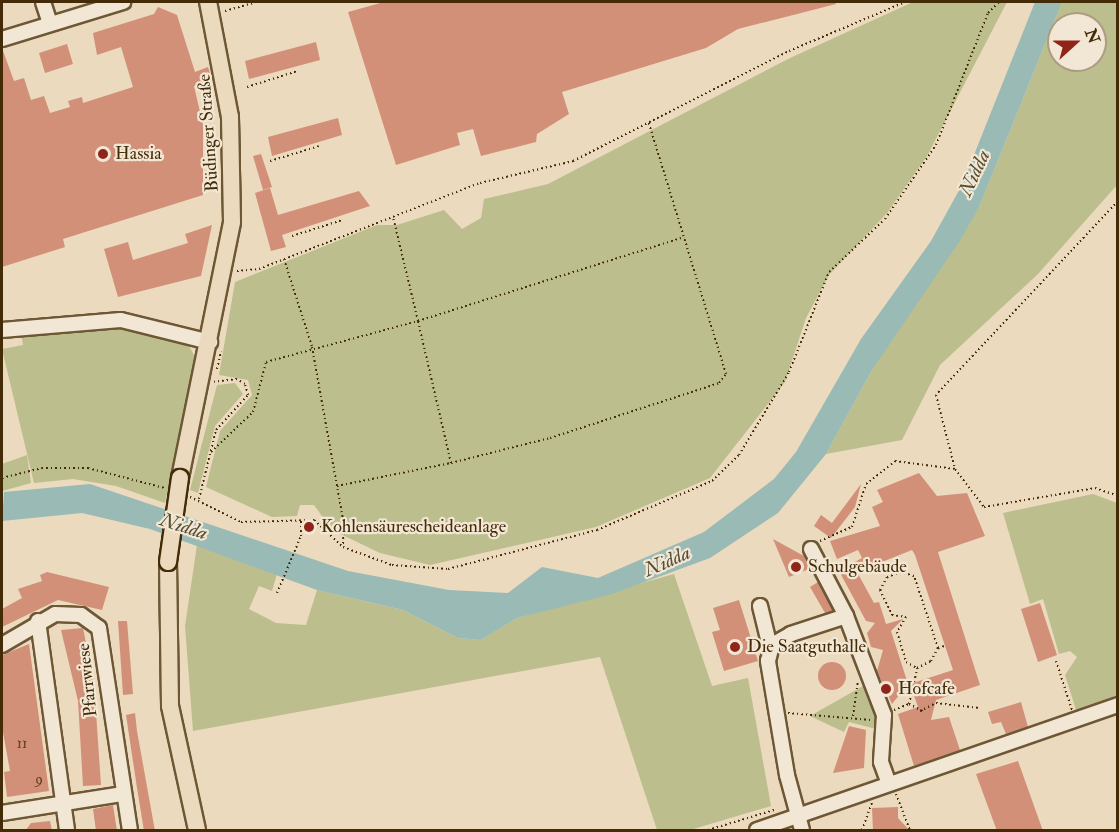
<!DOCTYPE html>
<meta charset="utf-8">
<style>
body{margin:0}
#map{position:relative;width:1119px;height:832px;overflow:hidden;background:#ebdabd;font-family:"IM FELL Double Pica",serif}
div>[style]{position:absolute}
.green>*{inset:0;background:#bcbe8e}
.water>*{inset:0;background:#99bab5}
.building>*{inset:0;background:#d29079}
.round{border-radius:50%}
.path>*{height:2px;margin-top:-1px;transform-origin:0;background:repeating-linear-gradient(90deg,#432b08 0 1.5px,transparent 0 4.5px)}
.roads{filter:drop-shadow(2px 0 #6d5735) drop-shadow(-2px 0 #6d5735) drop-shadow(0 2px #6d5735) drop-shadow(0 -2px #6d5735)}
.minor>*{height:14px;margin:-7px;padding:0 7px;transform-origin:7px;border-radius:7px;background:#f2e7d4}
.major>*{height:16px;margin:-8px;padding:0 8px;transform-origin:8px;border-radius:8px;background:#ebdabd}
.bridges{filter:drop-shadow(2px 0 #432b08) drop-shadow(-2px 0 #432b08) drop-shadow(0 2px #432b08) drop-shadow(0 -2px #432b08)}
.major-bridge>*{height:16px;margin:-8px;padding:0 8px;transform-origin:8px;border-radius:8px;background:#ebdabd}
.dots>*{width:16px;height:16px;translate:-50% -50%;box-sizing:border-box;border:3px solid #f2e7d4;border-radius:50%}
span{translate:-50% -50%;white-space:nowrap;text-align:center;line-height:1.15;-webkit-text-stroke:4.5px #f2e7d4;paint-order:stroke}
.number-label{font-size:15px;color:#674424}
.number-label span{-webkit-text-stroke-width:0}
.street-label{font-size:18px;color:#432b08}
.poi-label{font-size:18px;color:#432b08}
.left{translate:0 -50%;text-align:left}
.water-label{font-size:20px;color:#584f33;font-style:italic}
.frame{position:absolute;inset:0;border:3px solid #432b08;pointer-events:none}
.north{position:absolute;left:1047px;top:12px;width:60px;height:60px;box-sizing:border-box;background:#f2e7d4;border:2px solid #ac9c82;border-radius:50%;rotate:69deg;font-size:16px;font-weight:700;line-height:24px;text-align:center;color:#432b08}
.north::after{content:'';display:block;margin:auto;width:21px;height:27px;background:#8f2418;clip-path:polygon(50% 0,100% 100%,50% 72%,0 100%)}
</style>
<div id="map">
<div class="green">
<div style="clip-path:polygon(913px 2px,1007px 2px,927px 156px,887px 213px,829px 275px,806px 318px,785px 382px,710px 478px,596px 527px,430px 565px,380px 553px,332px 530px,314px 505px,300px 505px,297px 516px,272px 517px,206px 487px,220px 431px,252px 395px,248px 380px,219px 375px,235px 282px,377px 225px,397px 225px,444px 210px,462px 229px,481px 218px,484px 199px,548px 184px,790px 58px)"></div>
<div style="clip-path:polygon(evenodd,1062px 2px,1117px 2px,1117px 185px,1038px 274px,940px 365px,902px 440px,826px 454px,872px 370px,980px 205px,1062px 2px,1059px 24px,1095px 24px,1095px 60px,1059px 60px,1059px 24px)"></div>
<div style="clip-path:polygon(112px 323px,188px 344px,195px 357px,165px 503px,116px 486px,73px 479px,34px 483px,2px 349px,23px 345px,21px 332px)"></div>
<div style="clip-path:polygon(235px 383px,243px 394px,215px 426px,198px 493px,190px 490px,217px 385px)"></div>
<div style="clip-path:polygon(27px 455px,31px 483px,2px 491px,2px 464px)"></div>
<div style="clip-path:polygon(1093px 494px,1117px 503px,1117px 698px,1077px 713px,1065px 675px,1077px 657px,1070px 651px,1059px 654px,1043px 599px,1030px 604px,1003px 513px)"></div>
<div style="clip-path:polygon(197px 545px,277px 574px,272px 591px,259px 586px,249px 609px,276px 623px,306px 625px,317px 590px,403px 610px,458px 638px,481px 640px,517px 618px,674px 574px,712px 686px,748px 678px,771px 806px,690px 830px,657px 830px,600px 657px,193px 731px,185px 626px)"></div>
<div style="clip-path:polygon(863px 686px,880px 730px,849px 722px,844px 732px,810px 716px)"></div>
</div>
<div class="water">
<div style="clip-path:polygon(1035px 2px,1062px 2px,980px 205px,959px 242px,872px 370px,826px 454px,778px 513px,710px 558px,612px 594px,517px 618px,481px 640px,458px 638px,403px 610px,317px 590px,150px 529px,82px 513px,2px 521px,4px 492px,90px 484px,348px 571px,449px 590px,508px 593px,542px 567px,598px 578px,704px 532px,774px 479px,796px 452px,861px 339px,931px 241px,962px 185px)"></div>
</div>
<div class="building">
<div style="clip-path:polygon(384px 2px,835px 2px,836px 4px,738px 29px,706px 48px,562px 92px,569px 114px,537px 134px,536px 142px,481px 156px,473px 129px,457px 133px,460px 145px,396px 165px,348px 12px)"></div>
<div style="clip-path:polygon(158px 7px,177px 15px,195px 72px,208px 67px,212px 79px,194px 86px,203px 125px,203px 195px,63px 239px,65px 247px,2px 267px,2px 48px,14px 81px,24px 78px,31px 100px,44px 96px,50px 113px,70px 107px,68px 101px,82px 97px,83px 103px,133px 87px,121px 47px,97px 55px,93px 33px,154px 14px)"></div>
<div style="clip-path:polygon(316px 42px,320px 60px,249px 79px,245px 61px)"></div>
<div style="clip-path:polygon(67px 44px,73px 64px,45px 73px,39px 53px)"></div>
<div style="clip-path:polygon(338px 118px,342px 135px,272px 156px,268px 137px)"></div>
<div style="clip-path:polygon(261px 154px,272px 187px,263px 190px,253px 156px)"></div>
<div style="clip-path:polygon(270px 188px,278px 215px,359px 191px,370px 206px,282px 235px,286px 247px,271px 251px,255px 193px)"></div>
<div style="clip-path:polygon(212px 225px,201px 276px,118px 297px,104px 249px,128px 242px,133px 260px,188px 243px,185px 234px)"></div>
<div style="clip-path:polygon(919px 473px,937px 496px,967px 493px,985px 536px,938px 552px,980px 685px,936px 700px,931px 720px,949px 717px,960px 750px,914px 766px,898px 714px,918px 707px,910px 684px,953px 670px,915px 555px,912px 550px,857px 572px,874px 603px,879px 602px,886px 624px,903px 619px,891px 631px,908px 684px,892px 704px,877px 671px,883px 650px,871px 647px,867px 633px,875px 623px,866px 621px,839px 571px,862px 558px,858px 550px,837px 559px,830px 541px,880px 526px,872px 507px,883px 502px,877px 490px)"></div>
<div style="clip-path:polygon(861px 484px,855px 507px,831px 538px,814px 526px,821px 515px,832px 523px)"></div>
<div style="clip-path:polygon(773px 539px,804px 556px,809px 569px,789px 577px)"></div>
<div style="clip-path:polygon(47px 572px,109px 587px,102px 610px,58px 600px,2px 627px,2px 609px,22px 598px,18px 589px,42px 581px,40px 575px)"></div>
<div style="clip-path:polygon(818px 582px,833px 611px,825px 613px,810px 587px)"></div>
<div style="clip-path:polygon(739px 600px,758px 661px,724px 671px,712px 632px,720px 630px,713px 608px)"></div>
<div style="clip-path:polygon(1040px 603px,1057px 655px,1038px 662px,1021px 609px)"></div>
<div style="clip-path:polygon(118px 621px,127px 621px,133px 694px,123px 695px)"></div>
<div style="clip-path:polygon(83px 628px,94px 683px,101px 785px,83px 786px,78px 701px,61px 630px)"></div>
<div style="clip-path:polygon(29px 644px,49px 791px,7px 797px,4px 772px,10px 771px,2px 727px,2px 655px)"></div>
<div class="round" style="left:818px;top:662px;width:28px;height:28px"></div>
<div style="clip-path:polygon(1021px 702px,1028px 727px,1006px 734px,1001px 722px,992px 724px,988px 712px)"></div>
<div style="clip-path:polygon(135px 713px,137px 731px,155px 831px,144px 831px,137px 788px,126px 715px)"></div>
<div style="clip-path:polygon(849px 726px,866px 730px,864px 768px,833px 773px)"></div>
<div style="clip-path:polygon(1018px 761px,1043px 831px,997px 831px,976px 774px)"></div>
<div style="clip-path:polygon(113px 805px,117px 831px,96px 831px,93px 809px)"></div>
<div style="clip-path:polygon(898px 807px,898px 818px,910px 831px,873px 831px,872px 808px)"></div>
<div style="clip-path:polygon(50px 821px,52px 831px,25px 831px,31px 823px)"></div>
</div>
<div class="path">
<div style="left:225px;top:11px;width:32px;rotate:-16deg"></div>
<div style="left:247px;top:87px;width:52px;rotate:-17.7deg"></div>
<div style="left:270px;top:161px;width:51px;rotate:-17deg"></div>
<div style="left:1118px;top:201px;width:266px;rotate:133.2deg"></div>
<div style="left:936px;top:395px;width:76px;rotate:75.6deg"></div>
<div style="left:955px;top:469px;width:48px;rotate:52.7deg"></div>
<div style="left:984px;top:507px;width:113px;rotate:-9.7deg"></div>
<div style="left:1095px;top:488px;width:24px;rotate:19deg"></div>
<div style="left:292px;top:236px;width:52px;rotate:-17.7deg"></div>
<div style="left:284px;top:259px;width:92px;rotate:72.3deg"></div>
<div style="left:312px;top:347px;width:180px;rotate:79.8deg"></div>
<div style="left:344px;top:524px;width:22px;rotate:93deg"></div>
<div style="left:237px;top:271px;width:22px;rotate:-5deg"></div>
<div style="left:259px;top:269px;width:237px;rotate:-21.3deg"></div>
<div style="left:480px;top:183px;width:96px;rotate:-13.3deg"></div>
<div style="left:573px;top:161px;width:242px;rotate:-27deg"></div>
<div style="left:789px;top:51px;width:126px;rotate:-22.9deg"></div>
<div style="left:217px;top:369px;width:18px;rotate:-77deg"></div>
<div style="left:211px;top:452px;width:58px;rotate:-43.6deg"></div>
<div style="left:253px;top:412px;width:52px;rotate:-75.4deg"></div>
<div style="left:266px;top:362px;width:157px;rotate:-15.1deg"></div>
<div style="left:418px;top:321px;width:107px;rotate:-103.5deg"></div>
<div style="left:451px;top:463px;width:102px;rotate:-14.2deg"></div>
<div style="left:550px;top:438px;width:178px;rotate:-18deg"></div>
<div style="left:719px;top:383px;width:11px;rotate:-52deg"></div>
<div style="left:726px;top:374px;width:263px;rotate:-107.1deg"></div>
<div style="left:2px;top:478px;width:41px;rotate:-14deg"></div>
<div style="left:42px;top:468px;width:46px"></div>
<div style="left:88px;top:468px;width:80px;rotate:14.6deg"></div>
<div style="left:337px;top:486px;width:116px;rotate:-11.4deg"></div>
<div style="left:451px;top:463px;width:146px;rotate:-103.1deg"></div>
<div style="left:418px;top:321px;width:279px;rotate:-17.5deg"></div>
<div style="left:190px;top:497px;width:57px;rotate:26.1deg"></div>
<div style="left:241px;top:522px;width:73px;rotate:-1.6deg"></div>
<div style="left:314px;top:520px;width:40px;rotate:43deg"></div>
<div style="left:343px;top:547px;width:52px;rotate:20.2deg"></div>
<div style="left:392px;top:565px;width:56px;rotate:4.1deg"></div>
<div style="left:448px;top:569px;width:154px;rotate:-14.7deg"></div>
<div style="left:597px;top:530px;width:125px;rotate:-23.1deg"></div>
<div style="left:712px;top:481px;width:37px;rotate:-44deg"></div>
<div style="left:739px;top:455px;width:97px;rotate:-58.9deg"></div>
<div style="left:789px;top:372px;width:108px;rotate:-68.2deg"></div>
<div style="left:829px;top:272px;width:77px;rotate:-43.4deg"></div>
<div style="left:885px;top:219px;width:90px;rotate:-55.4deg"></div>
<div style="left:936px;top:145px;width:142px;rotate:-68.5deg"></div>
<div style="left:988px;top:13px;width:16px;rotate:-45deg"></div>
<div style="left:199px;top:499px;width:71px;rotate:-76.2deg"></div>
<div style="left:216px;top:430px;width:47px;rotate:-47.6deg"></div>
<div style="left:248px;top:395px;width:11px;rotate:-105deg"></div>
<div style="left:245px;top:384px;width:9px;rotate:-148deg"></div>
<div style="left:237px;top:379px;width:23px;rotate:173deg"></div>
<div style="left:820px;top:541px;width:35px;rotate:-24deg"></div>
<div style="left:852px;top:527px;width:45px;rotate:-72deg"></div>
<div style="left:866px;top:484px;width:37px;rotate:-38deg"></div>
<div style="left:895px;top:461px;width:61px;rotate:7.6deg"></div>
<div style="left:277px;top:593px;width:62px;rotate:-67.2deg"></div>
<div style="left:301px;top:536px;width:16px;rotate:-90deg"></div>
<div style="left:938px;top:648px;width:7px;rotate:-16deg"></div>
<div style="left:1056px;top:661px;width:52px;rotate:71.9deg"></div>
<div style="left:909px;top:704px;width:37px;rotate:-77deg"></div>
<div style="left:917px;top:668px;width:16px;rotate:-27deg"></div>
<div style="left:931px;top:661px;width:15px;rotate:-62deg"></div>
<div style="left:938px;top:648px;width:76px;rotate:-108.4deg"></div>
<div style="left:914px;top:576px;width:14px;rotate:-163deg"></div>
<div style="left:901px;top:572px;width:15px;rotate:160deg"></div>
<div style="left:887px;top:577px;width:15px;rotate:118deg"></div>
<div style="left:880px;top:590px;width:28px;rotate:64deg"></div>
<div style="left:892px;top:615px;width:14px;rotate:8deg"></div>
<div style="left:906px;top:617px;width:17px;rotate:121deg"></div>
<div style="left:897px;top:632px;width:31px;rotate:73deg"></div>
<div style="left:906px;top:662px;width:13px;rotate:29deg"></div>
<div style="left:894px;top:710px;width:16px;rotate:-22deg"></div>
<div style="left:909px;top:704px;width:17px;rotate:28deg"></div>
<div style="left:920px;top:711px;width:18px;rotate:-27deg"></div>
<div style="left:936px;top:703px;width:44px;rotate:6.5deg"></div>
<div style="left:788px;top:713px;width:83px;rotate:4.8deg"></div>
<div style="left:853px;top:716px;width:35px;rotate:-82deg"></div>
<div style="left:896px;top:794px;width:39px;rotate:69deg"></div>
<div style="left:708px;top:830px;width:69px;rotate:-16.9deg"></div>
<div style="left:862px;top:830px;width:30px;rotate:-70deg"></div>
</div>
<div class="roads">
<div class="minor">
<div style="left:43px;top:2px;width:23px;rotate:72deg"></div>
<div style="left:2px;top:39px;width:127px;rotate:-17deg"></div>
<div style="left:2px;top:330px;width:119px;rotate:-4.8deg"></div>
<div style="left:121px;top:320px;width:92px;rotate:13.9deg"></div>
<div style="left:811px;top:549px;width:76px;rotate:62.4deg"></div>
<div style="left:760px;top:606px;width:42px;rotate:76.3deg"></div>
<div style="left:38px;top:621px;width:211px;rotate:82.1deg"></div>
<div style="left:2px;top:645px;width:61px;rotate:-30.3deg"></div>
<div style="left:55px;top:614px;width:26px;rotate:2deg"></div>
<div style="left:81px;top:615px;width:22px;rotate:36deg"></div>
<div style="left:99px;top:628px;width:204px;rotate:81.3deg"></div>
<div style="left:2px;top:813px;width:121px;rotate:-9deg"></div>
<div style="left:757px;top:830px;width:382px;rotate:-19.1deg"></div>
<div style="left:802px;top:830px;width:57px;rotate:-105.3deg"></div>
<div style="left:787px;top:775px;width:116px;rotate:-99.5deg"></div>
<div style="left:768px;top:661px;width:16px;rotate:-76deg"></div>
<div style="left:772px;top:645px;width:22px;rotate:-30deg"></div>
<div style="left:791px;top:634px;width:58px;rotate:-18.1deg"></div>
<div style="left:846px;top:616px;width:106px;rotate:69deg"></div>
<div style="left:884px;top:715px;width:47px;rotate:93.7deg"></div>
<div style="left:881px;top:762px;width:23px;rotate:70deg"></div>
</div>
<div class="major">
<div style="left:180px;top:478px;width:261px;rotate:-78.5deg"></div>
<div style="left:232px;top:222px;width:105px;rotate:-91.1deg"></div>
<div style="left:230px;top:117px;width:117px;rotate:-100.8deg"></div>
<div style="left:168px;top:562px;width:144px;rotate:89.2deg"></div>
<div style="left:170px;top:706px;width:127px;rotate:77.7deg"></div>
</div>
</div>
<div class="bridges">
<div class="major-bridge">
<div style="left:168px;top:562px;width:85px;rotate:-81.9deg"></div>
</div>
</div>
<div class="dots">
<div style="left:103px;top:154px;background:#8f2418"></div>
<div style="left:309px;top:527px;background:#8f2418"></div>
<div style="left:796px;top:567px;background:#8f2418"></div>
<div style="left:735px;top:647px;background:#8f2418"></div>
<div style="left:886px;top:689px;background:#8f2418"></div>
</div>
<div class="number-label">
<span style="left:22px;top:744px">11</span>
<span style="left:39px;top:780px">9</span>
</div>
<div class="street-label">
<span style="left:209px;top:133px;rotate:-94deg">Büdinger Straße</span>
<span style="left:88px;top:680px;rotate:-96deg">Pfarrwiese</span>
</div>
<div class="poi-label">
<span class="left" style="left:115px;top:154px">Hassia</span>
<span class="left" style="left:321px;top:527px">Kohlensäurescheideanlage</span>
<span class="left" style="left:808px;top:567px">Schulgebäude</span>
<span class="left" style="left:747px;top:647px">Die Saatguthalle</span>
<span class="left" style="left:898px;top:689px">Hofcafe</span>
</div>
<div class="water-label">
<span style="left:974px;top:173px;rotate:-65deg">Nidda</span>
<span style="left:184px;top:526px;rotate:18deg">Nidda</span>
<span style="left:667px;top:561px;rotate:-24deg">Nidda</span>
</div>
<div class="frame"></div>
<div class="north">N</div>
</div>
